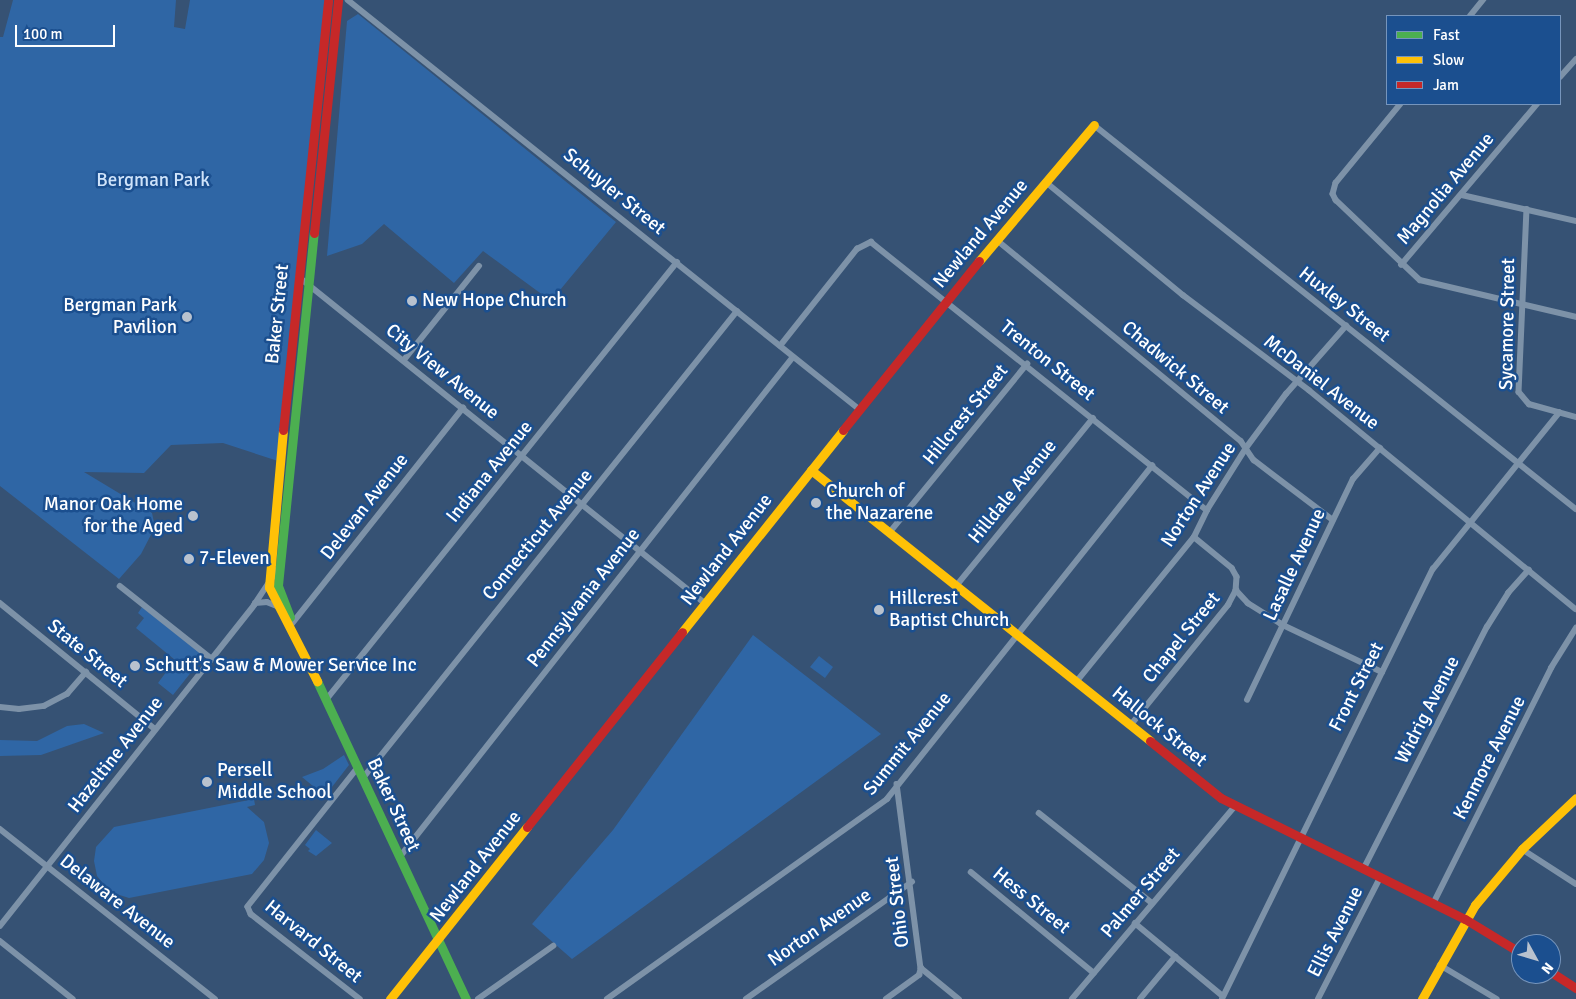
<!DOCTYPE html>
<style>
body{margin:0}
#map{position:relative;width:1576px;height:999px;overflow:hidden;background:#365274;font-family:Signika,sans-serif}
div>[style]{position:absolute}
.green>*{inset:0;background:#2f66a5}
.street>*{height:5.5px;margin:-2.75px;padding:0 2.75px;transform-origin:2.75px;border-radius:2.75px;background:#7d92a8}
.fast>*{height:9px;margin:-4.5px;padding:0 4.5px;transform-origin:4.5px;border-radius:4.5px;background:#4caf50}
.slow>*{height:9px;margin:-4.5px;padding:0 4.5px;transform-origin:4.5px;border-radius:4.5px;background:#ffc107}
.jam>*{height:9px;margin:-4.5px;padding:0 4.5px;transform-origin:4.5px;border-radius:4.5px;background:#c62828}
.dots>*{width:14px;height:14px;translate:-50% -50%;box-sizing:border-box;border:2px solid #1b4f8f;border-radius:50%}
span{translate:-50% -50%;white-space:nowrap;text-align:center;line-height:1.15;-webkit-text-stroke:5px #1b4f8f;paint-order:stroke}
.park-label{font-size:19px;color:#cfe3fa}
.street-label{font-size:19px;color:#fff}
.poi-label{font-size:19px;color:#fff}
.left{translate:0 -50%;text-align:left}
.right{translate:-100% -50%;text-align:right}
.legend{position:absolute;left:1386px;top:15px;width:175px;height:90px;box-sizing:border-box;background:#1b4f8f;border:1px solid #7695bc;margin:0;padding:6px 9px;list-style:none;font-size:15px;color:#fff}
.legend li{display:flex;align-items:center;gap:10px;height:25px}
.legend b{width:25px;border:1px solid #7695bc}
.north{position:absolute;left:1511px;top:934px;width:50px;height:50px;box-sizing:border-box;background:#1b4f8f;border:1px solid #7695bc;border-radius:50%;rotate:129deg;font-size:14px;font-weight:700;line-height:20px;text-align:center;color:#fff}
.north::after{content:'';display:block;margin:auto;width:18px;height:22px;background:#b9c2ce;clip-path:polygon(50% 0,100% 100%,50% 72%,0 100%)}
.scale{position:absolute;left:15px;top:25px;width:100px;height:22px;box-sizing:border-box;border:2px solid #fff;border-top:0;padding-left:6px;font-size:15px;line-height:18px;white-space:nowrap;color:#fff;-webkit-text-stroke:4px #1b4f8f;paint-order:stroke}
</style>
<div id="map">
<div class="green">
<div style="clip-path:polygon(13px 0,176px 0,174px 27px,185px 29px,190px 0,326px 0,278px 461px,223px 443px,171px 445px,144px 473px,84px 472px,152px 513px,155px 527px,141px 554px,119px 579px,0 486px,0 37px,3px 37px)"></div>
<div style="clip-path:polygon(358px 14px,616px 222px,551px 301px,483px 251px,454px 283px,384px 224px,362px 244px,327px 256px,347px 21px)"></div>
<div style="clip-path:polygon(142px 607px,204px 656px,173px 695px,158px 683px,175px 660px,136px 628px,144px 618px,138px 613px)"></div>
<div style="clip-path:polygon(753px 635px,881px 734px,572px 959px,532px 924px,613px 830px)"></div>
<div style="clip-path:polygon(819px 656px,833px 667px,825px 678px,810px 667px)"></div>
<div style="clip-path:polygon(84px 724px,104px 733px,41px 755px,0 756px,0 740px,37px 741px,67px 726px)"></div>
<div style="clip-path:polygon(344px 755px,349px 765px,325px 796px,302px 777px,323px 769px)"></div>
<div style="clip-path:polygon(254px 799px,255px 805px,247px 807px,264px 822px,269px 843px,264px 860px,252px 874px,129px 898px,110px 892px,97px 876px,94px 861px,96px 847px,114px 827px)"></div>
<div style="clip-path:polygon(316px 830px,332px 843px,316px 856px,308px 851px,310px 849px,305px 845px)"></div>
</div>
<div class="street">
<div style="left:348px;top:0;width:655px;rotate:38.67deg"></div>
<div style="left:1470px;top:16px;width:21px;rotate:-51deg"></div>
<div style="left:1560px;top:77px;width:24px;rotate:-48deg"></div>
<div style="left:1401px;top:104px;width:102px;rotate:129.4deg"></div>
<div style="left:1336px;top:183px;width:11px;rotate:105deg"></div>
<div style="left:1333px;top:194px;width:7px;rotate:63deg"></div>
<div style="left:1336px;top:200px;width:116px;rotate:43.6deg"></div>
<div style="left:1420px;top:280px;width:160px;rotate:13.3deg"></div>
<div style="left:1094px;top:125px;width:616px;rotate:38.54deg"></div>
<div style="left:1046px;top:182px;width:178px;rotate:39.5deg"></div>
<div style="left:1183px;top:295px;width:158px;rotate:37deg"></div>
<div style="left:1309px;top:390px;width:345px;rotate:39.4deg"></div>
<div style="left:1462px;top:195px;width:117px;rotate:12.8deg"></div>
<div style="left:1527px;top:209px;width:183px;rotate:92.5deg"></div>
<div style="left:1519px;top:392px;width:16px;rotate:50deg"></div>
<div style="left:1529px;top:404px;width:49px;rotate:15.5deg"></div>
<div style="left:997px;top:240px;width:316px;rotate:39.5deg"></div>
<div style="left:1241px;top:441px;width:23px;rotate:56deg"></div>
<div style="left:1254px;top:460px;width:99px;rotate:37.2deg"></div>
<div style="left:1401px;top:265px;width:211px;rotate:-49.8deg"></div>
<div style="left:299px;top:277px;width:522px;rotate:38.78deg"></div>
<div style="left:780px;top:346px;width:124px;rotate:-51.6deg"></div>
<div style="left:857px;top:249px;width:16px;rotate:-27deg"></div>
<div style="left:871px;top:242px;width:430px;rotate:38.6deg"></div>
<div style="left:404px;top:360px;width:120px;rotate:-51.4deg"></div>
<div style="left:890px;top:532px;width:217px;rotate:-50.8deg"></div>
<div style="left:1194px;top:537px;width:49px;rotate:39.2deg"></div>
<div style="left:1232px;top:568px;width:10px;rotate:61deg"></div>
<div style="left:1237px;top:577px;width:13px;rotate:94deg"></div>
<div style="left:1236px;top:590px;width:18px;rotate:47deg"></div>
<div style="left:1248px;top:603px;width:39px;rotate:32deg"></div>
<div style="left:1281px;top:624px;width:112px;rotate:25.4deg"></div>
<div style="left:957px;top:585px;width:215px;rotate:-50.8deg"></div>
<div style="left:120px;top:586px;width:116px;rotate:38.4deg"></div>
<div style="left:0;top:603px;width:200px;rotate:39.1deg"></div>
<div style="left:255px;top:603px;width:12px;rotate:-5deg"></div>
<div style="left:267px;top:602px;width:11px;rotate:22deg"></div>
<div style="left:291px;top:625px;width:277px;rotate:-51.6deg"></div>
<div style="left:1077px;top:681px;width:186px;rotate:-50.9deg"></div>
<div style="left:1194px;top:537px;width:30px;rotate:-64deg"></div>
<div style="left:1207px;top:510px;width:73px;rotate:-57.8deg"></div>
<div style="left:1246px;top:448px;width:67px;rotate:-53.5deg"></div>
<div style="left:1286px;top:394px;width:91px;rotate:-48.6deg"></div>
<div style="left:326px;top:700px;width:561px;rotate:-51.29deg"></div>
<div style="left:1247px;top:700px;width:245px;rotate:-64.4deg"></div>
<div style="left:1353px;top:479px;width:41px;rotate:-48.9deg"></div>
<div style="left:0;top:707px;width:19px;rotate:6deg"></div>
<div style="left:19px;top:709px;width:25px;rotate:-7deg"></div>
<div style="left:44px;top:706px;width:26px;rotate:-28deg"></div>
<div style="left:67px;top:694px;width:29px;rotate:-49deg"></div>
<div style="left:1130px;top:726px;width:156px;rotate:-51deg"></div>
<div style="left:1228px;top:605px;width:17px;rotate:-62deg"></div>
<div style="left:358px;top:768px;width:177px;rotate:128.4deg"></div>
<div style="left:248px;top:907px;width:8px;rotate:67deg"></div>
<div style="left:251px;top:914px;width:138px;rotate:37.9deg"></div>
<div style="left:363px;top:778px;width:598px;rotate:-51.31deg"></div>
<div style="left:897px;top:784px;width:186px;rotate:82.6deg"></div>
<div style="left:921px;top:968px;width:49px;rotate:39.2deg"></div>
<div style="left:1039px;top:813px;width:144px;rotate:38.5deg"></div>
<div style="left:0;top:829px;width:274px;rotate:38.3deg"></div>
<div style="left:1522px;top:849px;width:64px;rotate:32.9deg"></div>
<div style="left:399px;top:858px;width:637px;rotate:-51.82deg"></div>
<div style="left:1363px;top:870px;width:273px;rotate:-63deg"></div>
<div style="left:1487px;top:627px;width:40px;rotate:-58deg"></div>
<div style="left:1508px;top:593px;width:31px;rotate:-48deg"></div>
<div style="left:971px;top:872px;width:159px;rotate:39.4deg"></div>
<div style="left:1433px;top:904px;width:264px;rotate:-63.4deg"></div>
<div style="left:1551px;top:668px;width:47px;rotate:-58deg"></div>
<div style="left:1135px;top:923px;width:114px;rotate:39.7deg"></div>
<div style="left:0;top:926px;width:409px;rotate:-51.6deg"></div>
<div style="left:254px;top:605px;width:43px;rotate:-56.3deg"></div>
<div style="left:0;top:941px;width:93px;rotate:38.5deg"></div>
<div style="left:1440px;top:965px;width:66px;rotate:30.8deg"></div>
<div style="left:478px;top:999px;width:92px;rotate:-35.2deg"></div>
<div style="left:607px;top:999px;width:344px;rotate:-35.5deg"></div>
<div style="left:887px;top:799px;width:426px;rotate:-51.5deg"></div>
<div style="left:746px;top:999px;width:203px;rotate:-35.2deg"></div>
<div style="left:886px;top:999px;width:41px;rotate:-36deg"></div>
<div style="left:919px;top:975px;width:7px;rotate:-74deg"></div>
<div style="left:1072px;top:999px;width:251px;rotate:-49.8deg"></div>
<div style="left:1140px;top:999px;width:55px;rotate:-50.2deg"></div>
<div style="left:1222px;top:999px;width:479px;rotate:-63.9deg"></div>
<div style="left:1433px;top:569px;width:201px;rotate:-51.1deg"></div>
<div style="left:1318px;top:999px;width:136px;rotate:-62.9deg"></div>
</div>
<div class="fast">
<div style="left:290px;top:617px;width:34px;rotate:-111deg"></div>
<div style="left:278px;top:585px;width:354px;rotate:-84.2deg"></div>
<div style="left:317px;top:681px;width:351px;rotate:64.9deg"></div>
</div>
<div class="slow">
<div style="left:979px;top:261px;width:178px;rotate:-49.8deg"></div>
<div style="left:283px;top:430px;width:158px;rotate:95.1deg"></div>
<div style="left:269px;top:587px;width:106px;rotate:62.9deg"></div>
<div style="left:811px;top:470px;width:434px;rotate:38.6deg"></div>
<div style="left:682px;top:632px;width:258px;rotate:-51.4deg"></div>
<div style="left:390px;top:999px;width:220px;rotate:-51.5deg"></div>
<div style="left:1422px;top:999px;width:108px;rotate:-60.6deg"></div>
<div style="left:1475px;top:905px;width:73px;rotate:-50deg"></div>
<div style="left:1522px;top:849px;width:74px;rotate:-43.4deg"></div>
</div>
<div class="jam">
<div style="left:314px;top:233px;width:234px;rotate:-84.1deg"></div>
<div style="left:283px;top:430px;width:432px;rotate:-84deg"></div>
<div style="left:843px;top:430px;width:217px;rotate:-51.2deg"></div>
<div style="left:1150px;top:741px;width:91px;rotate:38.8deg"></div>
<div style="left:1221px;top:798px;width:272px;rotate:26.4deg"></div>
<div style="left:1465px;top:919px;width:66px;rotate:31.3deg"></div>
<div style="left:527px;top:827px;width:249px;rotate:-51.5deg"></div>
<div style="left:1551px;top:972px;width:30px;rotate:33deg"></div>
</div>
<div class="dots">
<div style="left:412px;top:301px;background:#b9c2ce"></div>
<div style="left:187px;top:317px;background:#b9c2ce"></div>
<div style="left:816px;top:503px;background:#b9c2ce"></div>
<div style="left:193px;top:516px;background:#b9c2ce"></div>
<div style="left:189px;top:559px;background:#b9c2ce"></div>
<div style="left:879px;top:610px;background:#b9c2ce"></div>
<div style="left:135px;top:666px;background:#b9c2ce"></div>
<div style="left:207px;top:782px;background:#b9c2ce"></div>
</div>
<div class="park-label">
<span style="left:153px;top:181px">Bergman Park</span>
</div>
<div class="street-label">
<span style="left:1446px;top:189px;rotate:-50deg">Magnolia Avenue</span>
<span style="left:614px;top:192px;rotate:39deg">Schuyler Street</span>
<span style="left:981px;top:234px;rotate:-50deg">Newland Avenue</span>
<span style="left:1344px;top:305px;rotate:38deg">Huxley Street</span>
<span style="left:278px;top:314px;rotate:-84deg">Baker Street</span>
<span style="left:1508px;top:324px;rotate:-89deg">Sycamore Street</span>
<span style="left:1047px;top:361px;rotate:39deg">Trenton Street</span>
<span style="left:1175px;top:368px;rotate:40deg">Chadwick Street</span>
<span style="left:442px;top:372px;rotate:39deg">City View Avenue</span>
<span style="left:1321px;top:383px;rotate:38deg">McDaniel Avenue</span>
<span style="left:966px;top:415px;rotate:-51deg">Hillcrest Street</span>
<span style="left:490px;top:472px;rotate:-51deg">Indiana Avenue</span>
<span style="left:1013px;top:492px;rotate:-51deg">Hilldale Avenue</span>
<span style="left:1199px;top:495px;rotate:-57deg">Norton Avenue</span>
<span style="left:365px;top:507px;rotate:-52deg">Delevan Avenue</span>
<span style="left:538px;top:535px;rotate:-51deg">Connecticut Avenue</span>
<span style="left:727px;top:550px;rotate:-52deg">Newland Avenue</span>
<span style="left:1295px;top:565px;rotate:-65deg">Lasalle Avenue</span>
<span style="left:584px;top:598px;rotate:-52deg">Pennsylvania Avenue</span>
<span style="left:1182px;top:638px;rotate:-51deg">Chapel Street</span>
<span style="left:87px;top:654px;rotate:39deg">State Street</span>
<span style="left:1357px;top:687px;rotate:-63deg">Front Street</span>
<span style="left:1428px;top:710px;rotate:-63deg">Widrig Avenue</span>
<span style="left:1159px;top:727px;rotate:39deg">Hallock Street</span>
<span style="left:908px;top:744px;rotate:-51deg">Summit Avenue</span>
<span style="left:116px;top:755px;rotate:-52deg">Hazeltine Avenue</span>
<span style="left:1490px;top:758px;rotate:-63deg">Kenmore Avenue</span>
<span style="left:393px;top:805px;rotate:65deg">Baker Street</span>
<span style="left:476px;top:867px;rotate:-52deg">Newland Avenue</span>
<span style="left:1141px;top:893px;rotate:-50deg">Palmer Street</span>
<span style="left:1031px;top:901px;rotate:39deg">Hess Street</span>
<span style="left:117px;top:902px;rotate:38deg">Delaware Avenue</span>
<span style="left:898px;top:902px;rotate:-97deg">Ohio Street</span>
<span style="left:820px;top:928px;rotate:-35deg">Norton Avenue</span>
<span style="left:1336px;top:932px;rotate:-63deg">Ellis Avenue</span>
<span style="left:313px;top:942px;rotate:39deg">Harvard Street</span>
</div>
<div class="poi-label">
<span class="left" style="left:422px;top:301px">New Hope Church</span>
<span class="right" style="left:177px;top:317px">Bergman Park<br>Pavilion</span>
<span class="left" style="left:826px;top:503px">Church of<br>the Nazarene</span>
<span class="right" style="left:183px;top:516px">Manor Oak Home<br>for the Aged</span>
<span class="left" style="left:199px;top:559px">7-Eleven</span>
<span class="left" style="left:889px;top:610px">Hillcrest<br>Baptist Church</span>
<span class="left" style="left:145px;top:666px">Schutt's Saw &amp; Mower Service Inc</span>
<span class="left" style="left:217px;top:782px">Persell<br>Middle School</span>
</div>
<ul class="legend">
<li><b style="height:6px;background:#4caf50"></b>Fast</li>
<li><b style="height:6px;background:#ffc107"></b>Slow</li>
<li><b style="height:6px;background:#c62828"></b>Jam</li>
</ul>
<div class="north">N</div>
<div class="scale">100 m</div>
</div>
